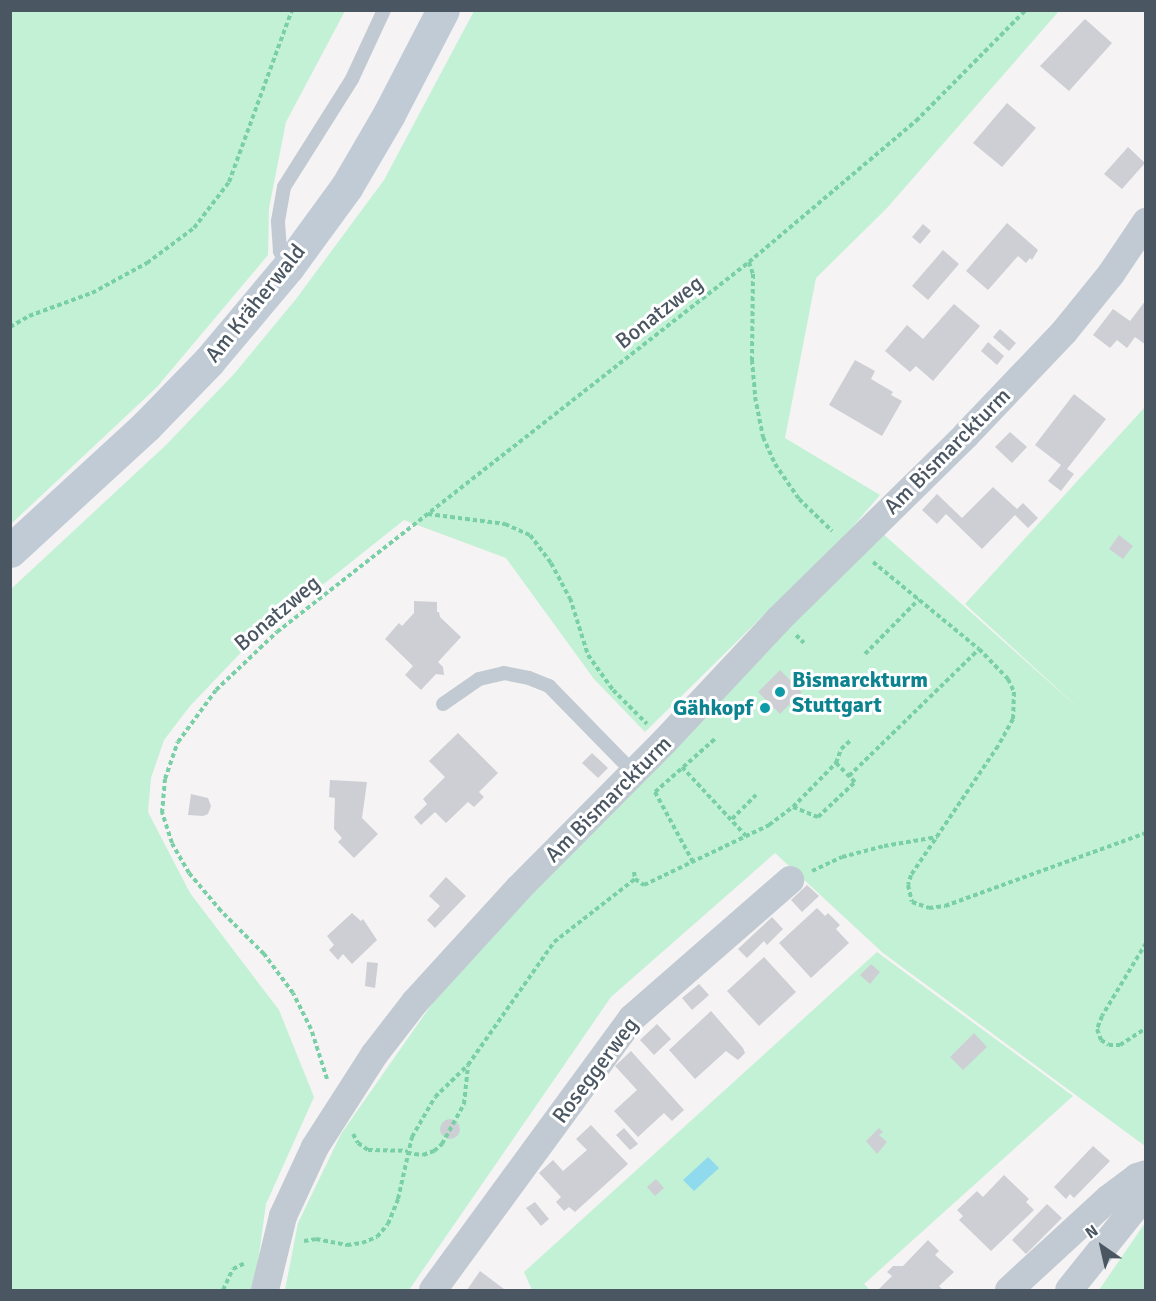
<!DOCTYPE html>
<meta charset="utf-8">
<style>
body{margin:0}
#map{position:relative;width:1156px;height:1301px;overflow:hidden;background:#f5f3f3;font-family:Signika,sans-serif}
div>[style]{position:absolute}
.green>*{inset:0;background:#c3f1d5}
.water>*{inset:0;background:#90daee}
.building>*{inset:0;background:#cdcfd5}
.round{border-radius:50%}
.path>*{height:4px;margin-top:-2px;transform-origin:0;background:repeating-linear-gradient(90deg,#7ad0a6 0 4.5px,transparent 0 7.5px)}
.lane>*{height:14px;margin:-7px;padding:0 7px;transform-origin:7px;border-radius:7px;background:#c1cad2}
.street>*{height:28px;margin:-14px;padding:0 14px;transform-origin:14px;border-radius:14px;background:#c1cad2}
.secondary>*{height:33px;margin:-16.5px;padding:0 16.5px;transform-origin:16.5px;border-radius:16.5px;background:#c1cbd6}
.dots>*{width:16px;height:16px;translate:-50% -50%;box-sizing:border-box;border:3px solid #fff;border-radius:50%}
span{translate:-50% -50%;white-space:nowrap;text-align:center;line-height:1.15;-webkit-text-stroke:6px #fff;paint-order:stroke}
.street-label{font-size:22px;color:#4a5661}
.culture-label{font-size:22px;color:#0d838f;font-weight:700}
.left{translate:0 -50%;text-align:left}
.right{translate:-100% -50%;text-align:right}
.frame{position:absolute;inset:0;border:12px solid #4a5661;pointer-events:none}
.north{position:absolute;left:1072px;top:1217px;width:60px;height:60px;-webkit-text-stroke:4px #fff;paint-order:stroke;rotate:326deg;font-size:16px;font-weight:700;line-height:24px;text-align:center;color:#4a5661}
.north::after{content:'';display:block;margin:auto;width:21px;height:27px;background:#4a5661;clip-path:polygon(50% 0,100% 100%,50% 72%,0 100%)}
</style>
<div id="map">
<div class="green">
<div style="clip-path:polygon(11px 10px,345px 11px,286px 122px,269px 208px,268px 255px,157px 387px,11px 524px)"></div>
<div style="clip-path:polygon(474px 11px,1059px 11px,887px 208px,816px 278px,785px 438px,880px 495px,849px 531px,645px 732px,594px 679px,506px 558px,404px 520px,251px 642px,190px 706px,164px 740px,151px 778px,148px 812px,190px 893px,279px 1010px,314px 1097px,266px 1204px,254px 1290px,11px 1290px,11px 589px,166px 445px,234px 374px,296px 299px,384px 180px)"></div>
<div style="clip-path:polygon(1145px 407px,1145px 1146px,883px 953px,775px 853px,611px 997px,409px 1290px,285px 1290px,298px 1223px,341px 1134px,434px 1001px,672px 741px,882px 533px,1084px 713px,965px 604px)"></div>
<div style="clip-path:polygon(877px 952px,1073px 1096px,864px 1284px,870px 1290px,532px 1290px,524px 1272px)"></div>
<div style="clip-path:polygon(1145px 1223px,1145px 1290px,1099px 1290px)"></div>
</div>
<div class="water">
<div style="clip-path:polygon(708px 1157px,719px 1168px,694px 1191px,683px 1180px)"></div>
</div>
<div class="building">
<div style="clip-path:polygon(1085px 19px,1112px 43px,1069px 91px,1040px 66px)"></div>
<div style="clip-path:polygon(1007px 103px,1036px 128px,1002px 167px,973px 143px)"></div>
<div style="clip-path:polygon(1128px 147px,1145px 163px,1122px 189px,1104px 174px)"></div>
<div style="clip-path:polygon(1007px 223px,1038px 250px,1032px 260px,1030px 258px,1026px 263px,1018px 256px,988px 290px,966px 271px)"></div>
<div style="clip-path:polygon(923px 224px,931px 231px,920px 244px,912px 237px)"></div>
<div style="clip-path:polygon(943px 250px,959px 264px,928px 300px,912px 286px)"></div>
<div style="clip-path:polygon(1146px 300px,1146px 345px,1135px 337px,1127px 348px,1117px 340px,1110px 348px,1093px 335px,1113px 309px,1130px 321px)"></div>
<div style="clip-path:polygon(954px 304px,980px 326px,933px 381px,916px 366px,910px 372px,885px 351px,907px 325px,923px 339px)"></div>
<div style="clip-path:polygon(1000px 329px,1016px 343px,1009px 351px,993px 337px)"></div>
<div style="clip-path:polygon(988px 342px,1004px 356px,997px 365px,981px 351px)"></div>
<div style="clip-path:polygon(855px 360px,875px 371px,871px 379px,893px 392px,891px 395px,902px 401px,882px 436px,829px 405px)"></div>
<div style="clip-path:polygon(1074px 394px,1106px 419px,1067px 469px,1074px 474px,1061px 491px,1048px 481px,1061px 465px,1035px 445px)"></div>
<div style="clip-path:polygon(1010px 432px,1027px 447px,1012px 463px,995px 447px)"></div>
<div style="clip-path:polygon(993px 487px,1017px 509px,1023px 503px,1038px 518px,1028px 528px,1015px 515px,982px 549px,946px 514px,937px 524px,922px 510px,937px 494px,962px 518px)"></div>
<div style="clip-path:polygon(1119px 535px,1133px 546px,1123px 559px,1109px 549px)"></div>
<div style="clip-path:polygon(414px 601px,437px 602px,437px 612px,439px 612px,440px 617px,461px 637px,438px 662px,443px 667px,444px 675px,436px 674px,421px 690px,405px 675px,413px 666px,385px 639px,399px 623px,402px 626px,414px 613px)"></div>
<div style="clip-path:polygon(780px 670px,802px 692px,780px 714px,758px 692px)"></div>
<div style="clip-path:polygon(458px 733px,498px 773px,479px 792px,484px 797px,474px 807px,468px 802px,446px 823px,435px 812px,421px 825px,414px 817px,427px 804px,423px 799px,445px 777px,429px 761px)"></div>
<div style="clip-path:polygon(592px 753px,608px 768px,598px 778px,582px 763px)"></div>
<div style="clip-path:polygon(330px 780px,367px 782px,362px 818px,378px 834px,354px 858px,338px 842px,342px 838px,334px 829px,335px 798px,329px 797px)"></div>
<div style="clip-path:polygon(191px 794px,208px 798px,211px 806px,208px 814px,203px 816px,188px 815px)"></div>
<div style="clip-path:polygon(446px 877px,466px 896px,435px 928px,427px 920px,440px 906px,429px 896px)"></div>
<div style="clip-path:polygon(807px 885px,819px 896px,802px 912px,791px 900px)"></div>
<div style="clip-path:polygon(817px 908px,825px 916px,828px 913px,840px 925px,836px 929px,849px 943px,811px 978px,779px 943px)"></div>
<div style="clip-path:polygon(352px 913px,361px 921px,363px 919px,377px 940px,352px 964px,343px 954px,338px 960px,329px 950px,334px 945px,327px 936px)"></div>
<div style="clip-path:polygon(772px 917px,783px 929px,767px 945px,764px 941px,747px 958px,738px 949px)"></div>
<div style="clip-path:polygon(764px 957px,796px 992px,759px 1026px,727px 991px)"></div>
<div style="clip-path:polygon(367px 962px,378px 963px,375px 988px,365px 986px)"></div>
<div style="clip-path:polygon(871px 964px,880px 972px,870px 984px,860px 975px)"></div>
<div style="clip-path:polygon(699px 984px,709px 995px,692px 1010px,682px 998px)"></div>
<div style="clip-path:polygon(711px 1011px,743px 1048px,745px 1053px,738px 1060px,726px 1051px,695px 1079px,669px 1050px)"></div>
<div style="clip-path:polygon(657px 1024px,671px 1039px,654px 1055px,640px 1040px)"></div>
<div style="clip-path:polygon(974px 1033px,987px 1047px,963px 1070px,950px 1057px)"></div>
<div style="clip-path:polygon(631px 1051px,684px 1110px,672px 1121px,664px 1113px,638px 1137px,614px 1111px,637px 1090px,615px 1066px)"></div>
<div class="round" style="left:440px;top:1119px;width:20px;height:20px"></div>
<div style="clip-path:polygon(591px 1125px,628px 1164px,575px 1212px,569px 1207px,564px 1211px,556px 1202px,561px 1197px,539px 1173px,553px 1160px,563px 1171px,587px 1150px,576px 1139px)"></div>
<div style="clip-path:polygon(624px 1128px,638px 1144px,630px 1150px,616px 1135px)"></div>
<div style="clip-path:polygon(879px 1128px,883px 1132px,879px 1135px,887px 1142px,877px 1154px,866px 1141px)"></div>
<div style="clip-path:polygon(1093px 1146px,1110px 1161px,1074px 1198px,1070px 1194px,1066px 1199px,1054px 1187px)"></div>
<div style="clip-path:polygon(1004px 1175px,1029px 1199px,1026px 1202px,1034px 1210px,991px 1251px,959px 1220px,963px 1216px,957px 1210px,977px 1191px,983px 1197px)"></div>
<div style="clip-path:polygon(656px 1179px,664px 1188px,655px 1196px,647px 1187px)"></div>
<div style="clip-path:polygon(535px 1202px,549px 1219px,541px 1226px,526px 1208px)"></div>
<div style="clip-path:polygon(1047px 1204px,1062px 1218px,1026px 1254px,1012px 1240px)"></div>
<div style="clip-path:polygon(928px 1240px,939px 1251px,935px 1255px,954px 1272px,939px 1286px,943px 1290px,878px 1290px,892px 1276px,887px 1272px,893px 1266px,903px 1266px)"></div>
<div style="clip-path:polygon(480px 1271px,504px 1289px,503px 1290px,467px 1290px)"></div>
</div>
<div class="path">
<div style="left:749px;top:262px;width:13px;rotate:72deg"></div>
<div style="left:753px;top:274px;width:86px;rotate:90.7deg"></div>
<div style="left:752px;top:360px;width:37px;rotate:85deg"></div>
<div style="left:755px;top:397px;width:41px;rotate:78.7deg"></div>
<div style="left:763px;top:437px;width:30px;rotate:66deg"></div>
<div style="left:775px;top:464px;width:42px;rotate:55.6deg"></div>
<div style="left:799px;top:499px;width:46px;rotate:44.1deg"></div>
<div style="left:10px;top:327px;width:22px;rotate:-30deg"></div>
<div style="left:29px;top:316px;width:67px;rotate:-20.1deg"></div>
<div style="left:92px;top:293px;width:63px;rotate:-28.6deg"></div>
<div style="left:147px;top:263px;width:59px;rotate:-36.7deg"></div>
<div style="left:194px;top:228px;width:58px;rotate:-52.7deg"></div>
<div style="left:229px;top:182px;width:183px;rotate:-69.9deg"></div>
<div style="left:428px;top:514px;width:78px;rotate:7.4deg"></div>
<div style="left:505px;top:524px;width:27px;rotate:24deg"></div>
<div style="left:530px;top:535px;width:35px;rotate:53deg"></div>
<div style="left:551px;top:563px;width:40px;rotate:62deg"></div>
<div style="left:570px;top:598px;width:60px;rotate:72.5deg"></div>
<div style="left:588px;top:655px;width:43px;rotate:54.5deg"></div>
<div style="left:613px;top:690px;width:48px;rotate:45deg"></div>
<div style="left:873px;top:562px;width:137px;rotate:39.4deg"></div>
<div style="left:979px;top:649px;width:42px;rotate:46deg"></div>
<div style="left:1008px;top:679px;width:14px;rotate:65deg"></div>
<div style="left:1014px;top:692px;width:27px;rotate:92deg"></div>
<div style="left:1013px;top:719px;width:31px;rotate:119deg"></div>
<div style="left:998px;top:746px;width:156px;rotate:124deg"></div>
<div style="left:911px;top:875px;width:10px;rotate:107deg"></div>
<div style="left:908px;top:885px;width:17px;rotate:77deg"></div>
<div style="left:912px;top:902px;width:18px;rotate:19deg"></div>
<div style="left:929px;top:908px;width:16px;rotate:-7deg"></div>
<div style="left:945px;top:906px;width:214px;rotate:-20deg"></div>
<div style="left:796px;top:635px;width:11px;rotate:45deg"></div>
<div style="left:865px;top:654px;width:77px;rotate:-45.5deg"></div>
<div style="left:682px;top:767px;width:94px;rotate:47.2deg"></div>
<div style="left:849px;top:776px;width:182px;rotate:-44.3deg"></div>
<div style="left:793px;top:807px;width:62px;rotate:-45.7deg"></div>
<div style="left:732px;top:819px;width:34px;rotate:-45deg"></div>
<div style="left:693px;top:862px;width:80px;rotate:-118.5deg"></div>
<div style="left:655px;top:792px;width:81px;rotate:-41.5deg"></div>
<div style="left:812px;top:871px;width:33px;rotate:-25deg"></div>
<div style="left:842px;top:857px;width:43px;rotate:-14.7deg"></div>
<div style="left:884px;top:846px;width:54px;rotate:-9.6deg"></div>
<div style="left:634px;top:872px;width:7px;rotate:82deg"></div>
<div style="left:635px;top:879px;width:11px;rotate:34deg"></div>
<div style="left:644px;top:885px;width:139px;rotate:-25.6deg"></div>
<div style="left:769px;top:825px;width:30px;rotate:-37deg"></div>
<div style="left:793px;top:807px;width:27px;rotate:22deg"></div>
<div style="left:818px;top:817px;width:51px;rotate:-43.4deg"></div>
<div style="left:855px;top:782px;width:27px;rotate:-135deg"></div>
<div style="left:836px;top:763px;width:15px;rotate:-70deg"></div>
<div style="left:841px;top:749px;width:15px;rotate:-42deg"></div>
<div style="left:1146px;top:943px;width:85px;rotate:121.1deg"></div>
<div style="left:1102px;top:1016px;width:14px;rotate:111deg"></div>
<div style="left:1097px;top:1029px;width:12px;rotate:70deg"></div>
<div style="left:1101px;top:1040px;width:9px;rotate:32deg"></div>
<div style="left:1109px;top:1045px;width:11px"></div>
<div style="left:1120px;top:1045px;width:31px;rotate:-33deg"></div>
<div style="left:327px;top:1079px;width:52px;rotate:-107.7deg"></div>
<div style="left:311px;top:1029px;width:40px;rotate:-116.6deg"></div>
<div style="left:293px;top:993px;width:49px;rotate:-126.6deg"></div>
<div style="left:264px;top:954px;width:61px;rotate:-135deg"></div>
<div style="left:221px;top:911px;width:50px;rotate:-130.1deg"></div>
<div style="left:189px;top:873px;width:34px;rotate:-120deg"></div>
<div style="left:172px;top:843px;width:32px;rotate:-108deg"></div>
<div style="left:162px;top:813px;width:34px;rotate:-85deg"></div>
<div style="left:165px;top:779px;width:39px;rotate:-71deg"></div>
<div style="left:178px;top:742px;width:64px;rotate:-53.8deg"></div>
<div style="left:216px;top:690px;width:84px;rotate:-43.6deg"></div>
<div style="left:277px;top:632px;width:600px;rotate:-38.09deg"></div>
<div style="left:749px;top:262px;width:219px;rotate:-40.2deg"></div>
<div style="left:916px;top:121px;width:156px;rotate:-45.3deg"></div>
<div style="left:353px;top:1134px;width:10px;rotate:61deg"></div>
<div style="left:358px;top:1143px;width:12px;rotate:35deg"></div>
<div style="left:368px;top:1150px;width:39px;rotate:1deg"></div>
<div style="left:407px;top:1153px;width:16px;rotate:7deg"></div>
<div style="left:423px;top:1155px;width:12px;rotate:-20deg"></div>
<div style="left:434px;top:1151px;width:11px;rotate:-41deg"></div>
<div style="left:442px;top:1144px;width:46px;rotate:-61.2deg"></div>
<div style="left:464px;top:1104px;width:38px;rotate:-84deg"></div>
<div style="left:304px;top:1241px;width:12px;rotate:-9deg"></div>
<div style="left:316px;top:1239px;width:32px;rotate:11deg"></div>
<div style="left:347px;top:1245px;width:15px;rotate:-8deg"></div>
<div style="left:362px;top:1243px;width:16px;rotate:-22deg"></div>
<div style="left:377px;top:1237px;width:17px;rotate:-50deg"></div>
<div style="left:388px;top:1224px;width:27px;rotate:-68deg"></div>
<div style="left:398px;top:1199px;width:64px;rotate:-77.3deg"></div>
<div style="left:412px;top:1137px;width:46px;rotate:-60.1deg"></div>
<div style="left:435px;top:1097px;width:46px;rotate:-44.1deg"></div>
<div style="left:468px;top:1065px;width:150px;rotate:-55deg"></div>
<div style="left:554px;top:942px;width:103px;rotate:-37.9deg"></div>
<div style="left:223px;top:1290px;width:23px;rotate:-65deg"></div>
<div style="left:233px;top:1269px;width:13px;rotate:-27deg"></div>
</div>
<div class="lane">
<div style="left:288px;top:267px;width:18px;rotate:-117deg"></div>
<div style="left:280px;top:251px;width:30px;rotate:-94deg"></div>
<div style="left:278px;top:221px;width:35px;rotate:-80deg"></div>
<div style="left:284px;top:187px;width:128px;rotate:-57.8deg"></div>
<div style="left:352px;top:79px;width:76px;rotate:-65.1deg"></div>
<div style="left:443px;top:704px;width:44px;rotate:-34.8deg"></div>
<div style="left:479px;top:679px;width:26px;rotate:-13deg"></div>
<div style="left:504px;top:673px;width:25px;rotate:11deg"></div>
<div style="left:529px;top:678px;width:22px;rotate:22deg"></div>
<div style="left:549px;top:686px;width:122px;rotate:45.7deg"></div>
</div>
<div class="street">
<div style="left:265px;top:1290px;width:76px;rotate:-76.3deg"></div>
<div style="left:283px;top:1216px;width:76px;rotate:-65.1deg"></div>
<div style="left:315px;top:1147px;width:109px;rotate:-57.3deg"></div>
<div style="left:374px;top:1055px;width:67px;rotate:-52.3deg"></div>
<div style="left:415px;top:1002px;width:154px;rotate:-47.6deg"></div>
<div style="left:519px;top:888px;width:206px;rotate:-45.2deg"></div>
<div style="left:664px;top:742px;width:168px;rotate:-46.9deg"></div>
<div style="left:779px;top:619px;width:262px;rotate:-44.5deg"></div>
<div style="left:966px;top:435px;width:142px;rotate:-46.4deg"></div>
<div style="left:1064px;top:332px;width:75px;rotate:-51deg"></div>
<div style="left:1111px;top:274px;width:63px;rotate:-56.1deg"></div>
<div style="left:433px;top:1290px;width:337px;rotate:-53.8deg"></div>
<div style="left:632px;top:1018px;width:210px;rotate:-41.1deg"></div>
<div style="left:1009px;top:1290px;width:134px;rotate:-42.6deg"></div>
<div style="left:1108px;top:1199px;width:36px;rotate:-37deg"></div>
<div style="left:1137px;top:1177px;width:9px;rotate:-18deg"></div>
<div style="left:1069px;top:1290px;width:123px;rotate:-51.3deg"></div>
</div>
<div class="secondary">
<div style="left:10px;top:551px;width:185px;rotate:-42.6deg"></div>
<div style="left:146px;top:426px;width:91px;rotate:-45.9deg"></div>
<div style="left:209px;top:361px;width:123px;rotate:-50deg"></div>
<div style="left:288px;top:267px;width:100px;rotate:-53.9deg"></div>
<div style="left:347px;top:186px;width:83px;rotate:-59.7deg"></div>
<div style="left:389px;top:114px;width:117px;rotate:-62.6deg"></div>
</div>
<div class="dots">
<div style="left:780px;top:692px;background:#0f9aa8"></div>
<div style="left:765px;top:708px;background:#0f9aa8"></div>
</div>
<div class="street-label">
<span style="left:255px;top:303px;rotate:-51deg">Am Kräherwald</span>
<span style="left:659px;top:312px;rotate:-38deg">Bonatzweg</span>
<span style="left:947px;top:451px;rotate:-45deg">Am Bismarckturm</span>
<span style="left:277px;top:613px;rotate:-40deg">Bonatzweg</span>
<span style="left:608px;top:799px;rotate:-45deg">Am Bismarckturm</span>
<span style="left:595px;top:1070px;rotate:-53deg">Roseggerweg</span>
</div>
<div class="culture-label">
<span class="left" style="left:792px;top:692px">Bismarckturm<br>Stuttgart</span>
<span class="right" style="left:753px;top:708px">Gähkopf</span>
</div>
<div class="frame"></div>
<div class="north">N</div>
</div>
